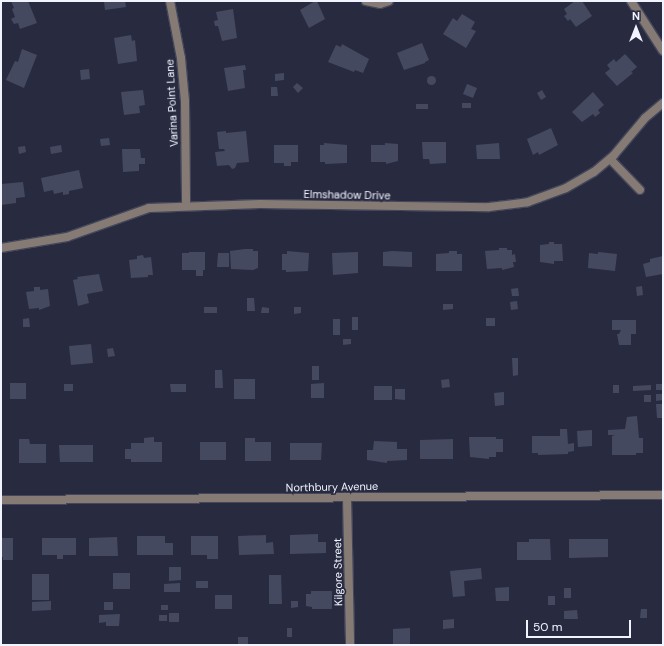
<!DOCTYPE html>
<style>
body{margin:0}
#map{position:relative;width:664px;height:646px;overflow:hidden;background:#282b40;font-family:"DM Sans",sans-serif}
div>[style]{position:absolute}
.building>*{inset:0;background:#45495f}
.round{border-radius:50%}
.roads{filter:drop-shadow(1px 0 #44475b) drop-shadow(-1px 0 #44475b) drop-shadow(0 1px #44475b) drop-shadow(0 -1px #44475b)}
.minor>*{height:8px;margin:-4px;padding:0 4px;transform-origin:4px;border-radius:4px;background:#867a74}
span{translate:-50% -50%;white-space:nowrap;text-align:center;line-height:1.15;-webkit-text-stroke:3.5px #282b40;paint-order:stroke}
.street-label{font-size:11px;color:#f1f3ff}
.frame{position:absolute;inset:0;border:2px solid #f1f3ff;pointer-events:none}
.north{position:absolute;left:616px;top:8px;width:40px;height:40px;-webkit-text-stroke:3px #282b40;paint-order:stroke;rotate:0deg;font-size:11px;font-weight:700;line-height:16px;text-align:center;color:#f1f3ff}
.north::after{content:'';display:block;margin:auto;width:14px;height:18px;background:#f1f3ff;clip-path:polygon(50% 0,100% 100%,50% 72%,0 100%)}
.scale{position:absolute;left:526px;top:620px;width:105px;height:18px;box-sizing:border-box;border:2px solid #f1f3ff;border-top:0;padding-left:5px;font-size:12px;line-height:14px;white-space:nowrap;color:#f1f3ff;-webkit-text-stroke:3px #282b40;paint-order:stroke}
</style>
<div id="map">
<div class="building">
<div style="clip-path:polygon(11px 1px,28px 1px,37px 23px,20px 29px,18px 23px,14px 24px,11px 19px,15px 17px,12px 9px,14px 8px)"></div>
<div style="clip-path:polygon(105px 1px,125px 1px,126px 7px,105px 10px,104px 2px)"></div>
<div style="clip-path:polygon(315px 1px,317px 1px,325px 19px,309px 28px,300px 10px)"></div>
<div style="clip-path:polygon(575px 1px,582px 1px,592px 16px,576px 27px,570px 19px,568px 21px,564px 16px,567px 14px,564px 9px)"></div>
<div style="clip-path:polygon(233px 9px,237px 38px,222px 41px,218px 26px,215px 26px,214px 21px,218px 20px,216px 12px)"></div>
<div style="clip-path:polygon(462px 14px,475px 22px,471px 29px,476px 31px,466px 48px,443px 34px,453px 18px,457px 21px)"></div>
<div style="clip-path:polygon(131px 35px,132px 41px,135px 40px,137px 61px,118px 64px,114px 38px)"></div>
<div style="clip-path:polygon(422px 43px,429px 60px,425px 62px,425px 63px,404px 70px,397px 53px)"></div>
<div style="clip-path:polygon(342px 44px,369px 59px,363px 73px,355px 70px,354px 72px,328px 62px,336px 45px,341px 47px)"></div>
<div style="clip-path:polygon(22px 49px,37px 55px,24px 88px,6px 80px,15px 61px,18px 62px)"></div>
<div style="clip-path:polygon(625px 54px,637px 67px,631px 72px,633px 73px,617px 86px,605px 73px,610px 69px,607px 65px,614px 59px,616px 62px)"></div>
<div style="clip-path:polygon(245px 65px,246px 70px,243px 70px,245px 88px,228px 91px,224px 68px)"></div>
<div style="clip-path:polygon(89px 69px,90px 79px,81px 80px,80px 70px)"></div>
<div style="clip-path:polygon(284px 73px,284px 80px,275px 81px,275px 74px)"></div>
<div class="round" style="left:426.5px;top:75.5px;width:9px;height:9px"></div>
<div style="clip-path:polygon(297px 83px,303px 88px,298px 93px,293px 87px)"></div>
<div style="clip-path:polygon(467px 84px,477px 88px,473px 98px,463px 94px)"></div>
<div style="clip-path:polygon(271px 87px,277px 87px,278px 96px,271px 96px)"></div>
<div style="clip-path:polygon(143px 90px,145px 105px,139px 106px,140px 113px,124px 115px,121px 92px)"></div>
<div style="clip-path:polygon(542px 90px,546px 97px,541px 100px,537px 93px)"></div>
<div style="clip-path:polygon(593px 92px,604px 105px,598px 110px,600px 113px,595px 117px,593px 114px,582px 122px,572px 112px)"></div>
<div style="clip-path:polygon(462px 103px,471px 103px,471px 108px,462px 108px)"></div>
<div style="clip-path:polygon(416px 104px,428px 104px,428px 109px,416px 109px)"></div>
<div style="clip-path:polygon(551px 128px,558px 145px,539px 155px,538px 152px,533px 155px,527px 139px)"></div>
<div style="clip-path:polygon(226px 131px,226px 133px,246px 131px,249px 162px,237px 163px,235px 168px,232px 169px,229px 165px,217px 166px,215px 152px,225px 151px,224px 149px,219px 149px,217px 132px)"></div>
<div style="clip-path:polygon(109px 138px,110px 145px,101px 146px,100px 139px)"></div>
<div style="clip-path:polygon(422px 142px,446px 142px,446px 163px,430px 164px,429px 159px,423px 159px)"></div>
<div style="clip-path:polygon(324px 143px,347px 145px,347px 163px,325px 164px,325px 162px,320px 162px,320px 145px,324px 145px)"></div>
<div style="clip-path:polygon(385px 143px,398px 144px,398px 161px,386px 164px,386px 162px,371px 162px,371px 145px,385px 145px)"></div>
<div style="clip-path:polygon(499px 143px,500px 159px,477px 159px,476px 145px)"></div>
<div style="clip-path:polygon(61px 145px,62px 152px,51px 154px,50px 147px)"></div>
<div style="clip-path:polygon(274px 145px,298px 145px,298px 162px,291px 162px,291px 166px,284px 166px,284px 163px,274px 163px)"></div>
<div style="clip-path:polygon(25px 146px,26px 152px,19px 154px,18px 147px)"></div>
<div style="clip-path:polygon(122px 149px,140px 149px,141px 158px,145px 158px,145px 164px,139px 164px,139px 171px,123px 172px)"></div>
<div style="clip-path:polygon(79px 170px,83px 188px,69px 191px,69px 194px,63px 195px,63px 192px,54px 194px,53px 190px,44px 192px,41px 178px)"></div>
<div style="clip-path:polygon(23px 182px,25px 197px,16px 198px,16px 203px,1px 205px,1px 184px)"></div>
<div style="clip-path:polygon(549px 242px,554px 242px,554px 244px,562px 244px,563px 261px,554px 261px,554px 264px,540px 262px,540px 245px,549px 244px)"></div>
<div style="clip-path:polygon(499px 248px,507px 248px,507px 250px,512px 250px,512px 255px,515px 254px,516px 262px,513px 262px,514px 267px,502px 270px,502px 268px,487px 269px,485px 251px,499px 250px)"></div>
<div style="clip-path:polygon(245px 249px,253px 249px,253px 251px,258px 251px,258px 268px,253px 270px,231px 269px,230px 251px)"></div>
<div style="clip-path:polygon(287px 251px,309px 253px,308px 271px,286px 272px,286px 270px,282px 270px,282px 254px,287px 254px)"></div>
<div style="clip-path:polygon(392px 251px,412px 252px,412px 267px,383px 266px,383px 252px)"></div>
<div style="clip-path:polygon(449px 251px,457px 251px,457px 254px,462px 254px,462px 271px,436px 271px,436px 254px,449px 253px)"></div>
<div style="clip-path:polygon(189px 252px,205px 252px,205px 270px,203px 270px,203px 276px,196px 276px,196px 270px,182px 270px,182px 253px,189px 253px)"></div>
<div style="clip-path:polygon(358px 252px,358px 273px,333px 275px,332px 253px)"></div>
<div style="clip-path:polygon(598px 252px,617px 254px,615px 271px,588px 268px,589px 253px,598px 254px)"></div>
<div style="clip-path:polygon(218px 253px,229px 253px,229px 267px,217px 267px)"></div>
<div style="clip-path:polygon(143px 255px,144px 258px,151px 257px,153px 275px,148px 275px,148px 277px,131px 278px,129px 260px,137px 259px,137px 256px)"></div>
<div style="clip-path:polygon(663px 256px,663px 274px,646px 277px,643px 264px,650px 262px,650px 259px)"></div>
<div style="clip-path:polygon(99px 274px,103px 291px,87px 294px,89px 303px,78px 306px,73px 280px,78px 279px,77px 277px)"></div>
<div style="clip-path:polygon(642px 286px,643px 295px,637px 296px,636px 287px)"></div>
<div style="clip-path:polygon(34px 287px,40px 287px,40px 290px,48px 289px,50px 306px,39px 310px,39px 308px,29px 309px,26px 292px,34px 291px)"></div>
<div style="clip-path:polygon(518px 288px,519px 296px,512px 296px,511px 289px)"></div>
<div style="clip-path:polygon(247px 298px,254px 298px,255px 311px,247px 311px)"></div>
<div style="clip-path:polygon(517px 301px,518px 309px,511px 310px,510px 302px)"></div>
<div style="clip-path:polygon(443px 304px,453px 304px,453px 309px,443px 310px)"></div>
<div style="clip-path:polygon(204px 307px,217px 307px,217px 313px,204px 313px)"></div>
<div style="clip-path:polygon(262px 307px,269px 308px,269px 313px,261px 313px)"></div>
<div style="clip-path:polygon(294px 307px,301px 307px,301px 313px,294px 314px)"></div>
<div style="clip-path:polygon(352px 317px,358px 317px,358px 330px,352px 330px)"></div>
<div style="clip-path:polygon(29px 318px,30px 327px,23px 327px,23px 319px)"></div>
<div style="clip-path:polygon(486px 318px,495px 318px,495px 326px,486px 326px)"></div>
<div style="clip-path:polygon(333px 319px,340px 319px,340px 335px,333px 335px)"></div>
<div style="clip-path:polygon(612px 320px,636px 320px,636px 334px,631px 334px,631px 345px,619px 345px,617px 334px,619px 334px,621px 330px,612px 330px)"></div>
<div style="clip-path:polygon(343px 339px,351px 339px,351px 344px,343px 345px)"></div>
<div style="clip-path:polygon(91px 344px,93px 363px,71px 365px,69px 346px)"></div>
<div style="clip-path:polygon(113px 348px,115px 356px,108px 357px,107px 349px)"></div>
<div style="clip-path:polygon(512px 358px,518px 358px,518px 375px,513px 376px)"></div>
<div style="clip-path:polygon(312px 366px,319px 366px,319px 380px,312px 380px)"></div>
<div style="clip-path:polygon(215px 370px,222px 370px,223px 388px,215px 388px)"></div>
<div style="clip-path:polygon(234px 379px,255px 379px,255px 399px,234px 399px)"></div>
<div style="clip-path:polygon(449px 379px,450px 387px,442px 388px,441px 380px)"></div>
<div style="clip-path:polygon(10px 383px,26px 383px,26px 399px,10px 399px)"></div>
<div style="clip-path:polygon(324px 383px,324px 398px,311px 398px,311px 384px)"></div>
<div style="clip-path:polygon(64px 384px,73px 384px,73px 391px,64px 391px)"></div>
<div style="clip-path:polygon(170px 384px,186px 384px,186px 392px,171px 392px)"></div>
<div style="clip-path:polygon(656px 384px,663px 384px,663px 390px,656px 390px)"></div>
<div style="clip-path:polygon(613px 385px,619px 385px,619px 393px,613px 393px)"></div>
<div style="clip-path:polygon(651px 385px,651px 390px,633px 391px,633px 386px)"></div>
<div style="clip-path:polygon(374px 386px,392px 386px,392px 400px,374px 400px)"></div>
<div style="clip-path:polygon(395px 389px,405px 389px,405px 400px,395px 399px)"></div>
<div style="clip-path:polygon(504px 392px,504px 405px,495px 406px,494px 393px)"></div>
<div style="clip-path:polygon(656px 394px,663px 394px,663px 400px,656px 401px)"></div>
<div style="clip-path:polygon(644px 395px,651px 395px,651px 402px,644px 402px)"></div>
<div style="clip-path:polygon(656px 404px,663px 404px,663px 418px,657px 418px)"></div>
<div style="clip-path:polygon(637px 416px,639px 438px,643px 438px,643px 453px,636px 453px,636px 455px,612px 455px,612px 436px,615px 435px,608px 435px,608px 430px,625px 429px,627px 417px)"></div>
<div style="clip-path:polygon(560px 429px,567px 429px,568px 444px,574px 443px,574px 451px,568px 452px,568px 454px,538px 455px,538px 453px,532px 453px,532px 436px,560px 436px)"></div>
<div style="clip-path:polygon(592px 430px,592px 446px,578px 447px,577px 431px)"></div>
<div style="clip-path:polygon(154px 437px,154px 442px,162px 442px,162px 462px,131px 462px,131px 459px,125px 459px,125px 449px,131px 449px,131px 443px,144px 443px,144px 438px)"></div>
<div style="clip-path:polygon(469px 437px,496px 437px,496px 439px,503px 439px,503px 452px,496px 452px,496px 457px,489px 457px,489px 459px,470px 457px)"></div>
<div style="clip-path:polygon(245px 438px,255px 438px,255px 442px,271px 442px,271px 461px,245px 461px)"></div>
<div style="clip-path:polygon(19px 439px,29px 439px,30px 444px,46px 444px,46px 463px,19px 463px)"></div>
<div style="clip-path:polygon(453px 439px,453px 459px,420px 459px,420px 440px)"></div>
<div style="clip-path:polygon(374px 441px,397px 442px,397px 449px,407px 449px,407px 460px,387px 461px,387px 463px,367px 460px,367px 450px,373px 450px)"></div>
<div style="clip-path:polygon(200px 442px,226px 442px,226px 460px,200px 460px)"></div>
<div style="clip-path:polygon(290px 443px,322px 443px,321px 460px,290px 460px)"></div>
<div style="clip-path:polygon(59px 445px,93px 445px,93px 462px,60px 462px)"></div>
<div style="clip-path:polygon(318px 534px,318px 542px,326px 542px,326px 553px,290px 554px,290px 535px)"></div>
<div style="clip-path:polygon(266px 535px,266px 543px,273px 542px,274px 554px,239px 555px,238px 536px)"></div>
<div style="clip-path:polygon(137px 536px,165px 536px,165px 543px,173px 543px,173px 555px,137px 555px)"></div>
<div style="clip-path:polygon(191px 536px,218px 536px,218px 559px,207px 559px,207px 555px,191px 555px)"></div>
<div style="clip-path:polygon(117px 537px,118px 556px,89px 556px,89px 538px)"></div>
<div style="clip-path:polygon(1px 538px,13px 538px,13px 560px,3px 560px,3px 557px,1px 557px)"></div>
<div style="clip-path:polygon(42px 538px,76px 538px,76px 555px,63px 555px,63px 559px,57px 559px,57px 555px,42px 555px)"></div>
<div style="clip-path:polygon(529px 539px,550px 539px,551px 560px,517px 560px,517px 542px,529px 542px)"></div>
<div style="clip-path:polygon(569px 539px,608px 539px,608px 557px,569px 558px)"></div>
<div style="clip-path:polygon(169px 567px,181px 567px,181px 580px,169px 581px)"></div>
<div style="clip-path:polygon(481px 568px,482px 579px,464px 581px,465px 596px,453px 597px,450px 571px)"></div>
<div style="clip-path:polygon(113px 573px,130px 573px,130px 589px,113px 589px)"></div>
<div style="clip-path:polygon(32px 574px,49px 574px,49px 600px,32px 600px)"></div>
<div style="clip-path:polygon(269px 575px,281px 575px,282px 604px,269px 604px)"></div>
<div style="clip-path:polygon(196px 581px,208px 581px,208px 588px,196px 588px)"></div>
<div style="clip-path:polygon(180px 583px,180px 592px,164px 592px,164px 584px)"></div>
<div style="clip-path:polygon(509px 587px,509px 601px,496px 601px,495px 588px)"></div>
<div style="clip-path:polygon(564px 588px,571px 588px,571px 598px,564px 598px)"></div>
<div style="clip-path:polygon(311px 591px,332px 591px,332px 609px,312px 609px,312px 607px,306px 606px,306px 594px,311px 594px)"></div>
<div style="clip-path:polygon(215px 595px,232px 595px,232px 609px,215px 609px)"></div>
<div style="clip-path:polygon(548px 596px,555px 596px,555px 605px,548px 605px)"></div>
<div style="clip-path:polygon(51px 601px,51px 610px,32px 611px,32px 602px)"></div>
<div style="clip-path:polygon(291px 601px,298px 601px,298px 607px,291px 608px)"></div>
<div style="clip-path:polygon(104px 602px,113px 602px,113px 610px,104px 610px)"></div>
<div style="clip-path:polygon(161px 605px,168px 605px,168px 610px,161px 610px)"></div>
<div style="clip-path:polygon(641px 609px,647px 609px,647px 618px,640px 618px)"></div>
<div style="clip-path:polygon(577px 610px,578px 619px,564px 619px,564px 611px)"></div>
<div style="clip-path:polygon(169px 613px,179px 613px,179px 622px,169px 622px)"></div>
<div style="clip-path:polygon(120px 614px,119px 626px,106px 626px,106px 622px,99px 623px,99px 615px)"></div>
<div style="clip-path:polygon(159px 615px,167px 615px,167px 621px,159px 621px)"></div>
<div style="clip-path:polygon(454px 619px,454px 628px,443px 629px,443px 620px)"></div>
<div style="clip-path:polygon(287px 628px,292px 628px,292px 637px,287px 637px)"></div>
<div style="clip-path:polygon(410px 628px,410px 645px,393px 645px,393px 629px)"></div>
<div style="clip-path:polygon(238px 637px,248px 637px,248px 645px,238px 645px)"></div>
</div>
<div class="roads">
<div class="minor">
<div style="left:170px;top:1px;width:58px;rotate:79.1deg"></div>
<div style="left:181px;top:58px;width:43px;rotate:84.7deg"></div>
<div style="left:185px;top:101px;width:104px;rotate:89.4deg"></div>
<div style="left:366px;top:1px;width:14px;rotate:12deg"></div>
<div style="left:380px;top:4px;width:9px;rotate:-18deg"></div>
<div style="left:631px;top:1px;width:59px;rotate:57.4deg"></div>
<div style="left:610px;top:159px;width:43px;rotate:45.9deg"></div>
<div style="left:1px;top:248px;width:67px;rotate:-9.5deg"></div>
<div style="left:67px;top:237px;width:87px;rotate:-19.5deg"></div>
<div style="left:149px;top:208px;width:111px;rotate:-2.1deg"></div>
<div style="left:260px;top:204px;width:229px;rotate:0.8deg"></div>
<div style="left:489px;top:207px;width:39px;rotate:-7deg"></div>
<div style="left:528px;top:202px;width:40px;rotate:-20.2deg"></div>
<div style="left:566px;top:188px;width:32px;rotate:-30deg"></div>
<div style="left:594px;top:172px;width:26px;rotate:-40deg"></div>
<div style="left:614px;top:155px;width:48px;rotate:-50deg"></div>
<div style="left:645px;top:118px;width:23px;rotate:-40deg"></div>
<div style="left:347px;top:498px;width:147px;rotate:88.8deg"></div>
<div style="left:1px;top:500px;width:662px;rotate:-0.43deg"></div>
</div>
</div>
<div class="street-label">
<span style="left:172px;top:103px;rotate:-93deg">Varina Point Lane</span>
<span style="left:347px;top:195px;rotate:1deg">Elmshadow Drive</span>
<span style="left:332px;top:487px;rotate:-1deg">Northbury Avenue</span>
<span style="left:338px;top:572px;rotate:-91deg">Kilgore Street</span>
</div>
<div class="frame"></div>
<div class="north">N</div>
<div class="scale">50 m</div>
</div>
